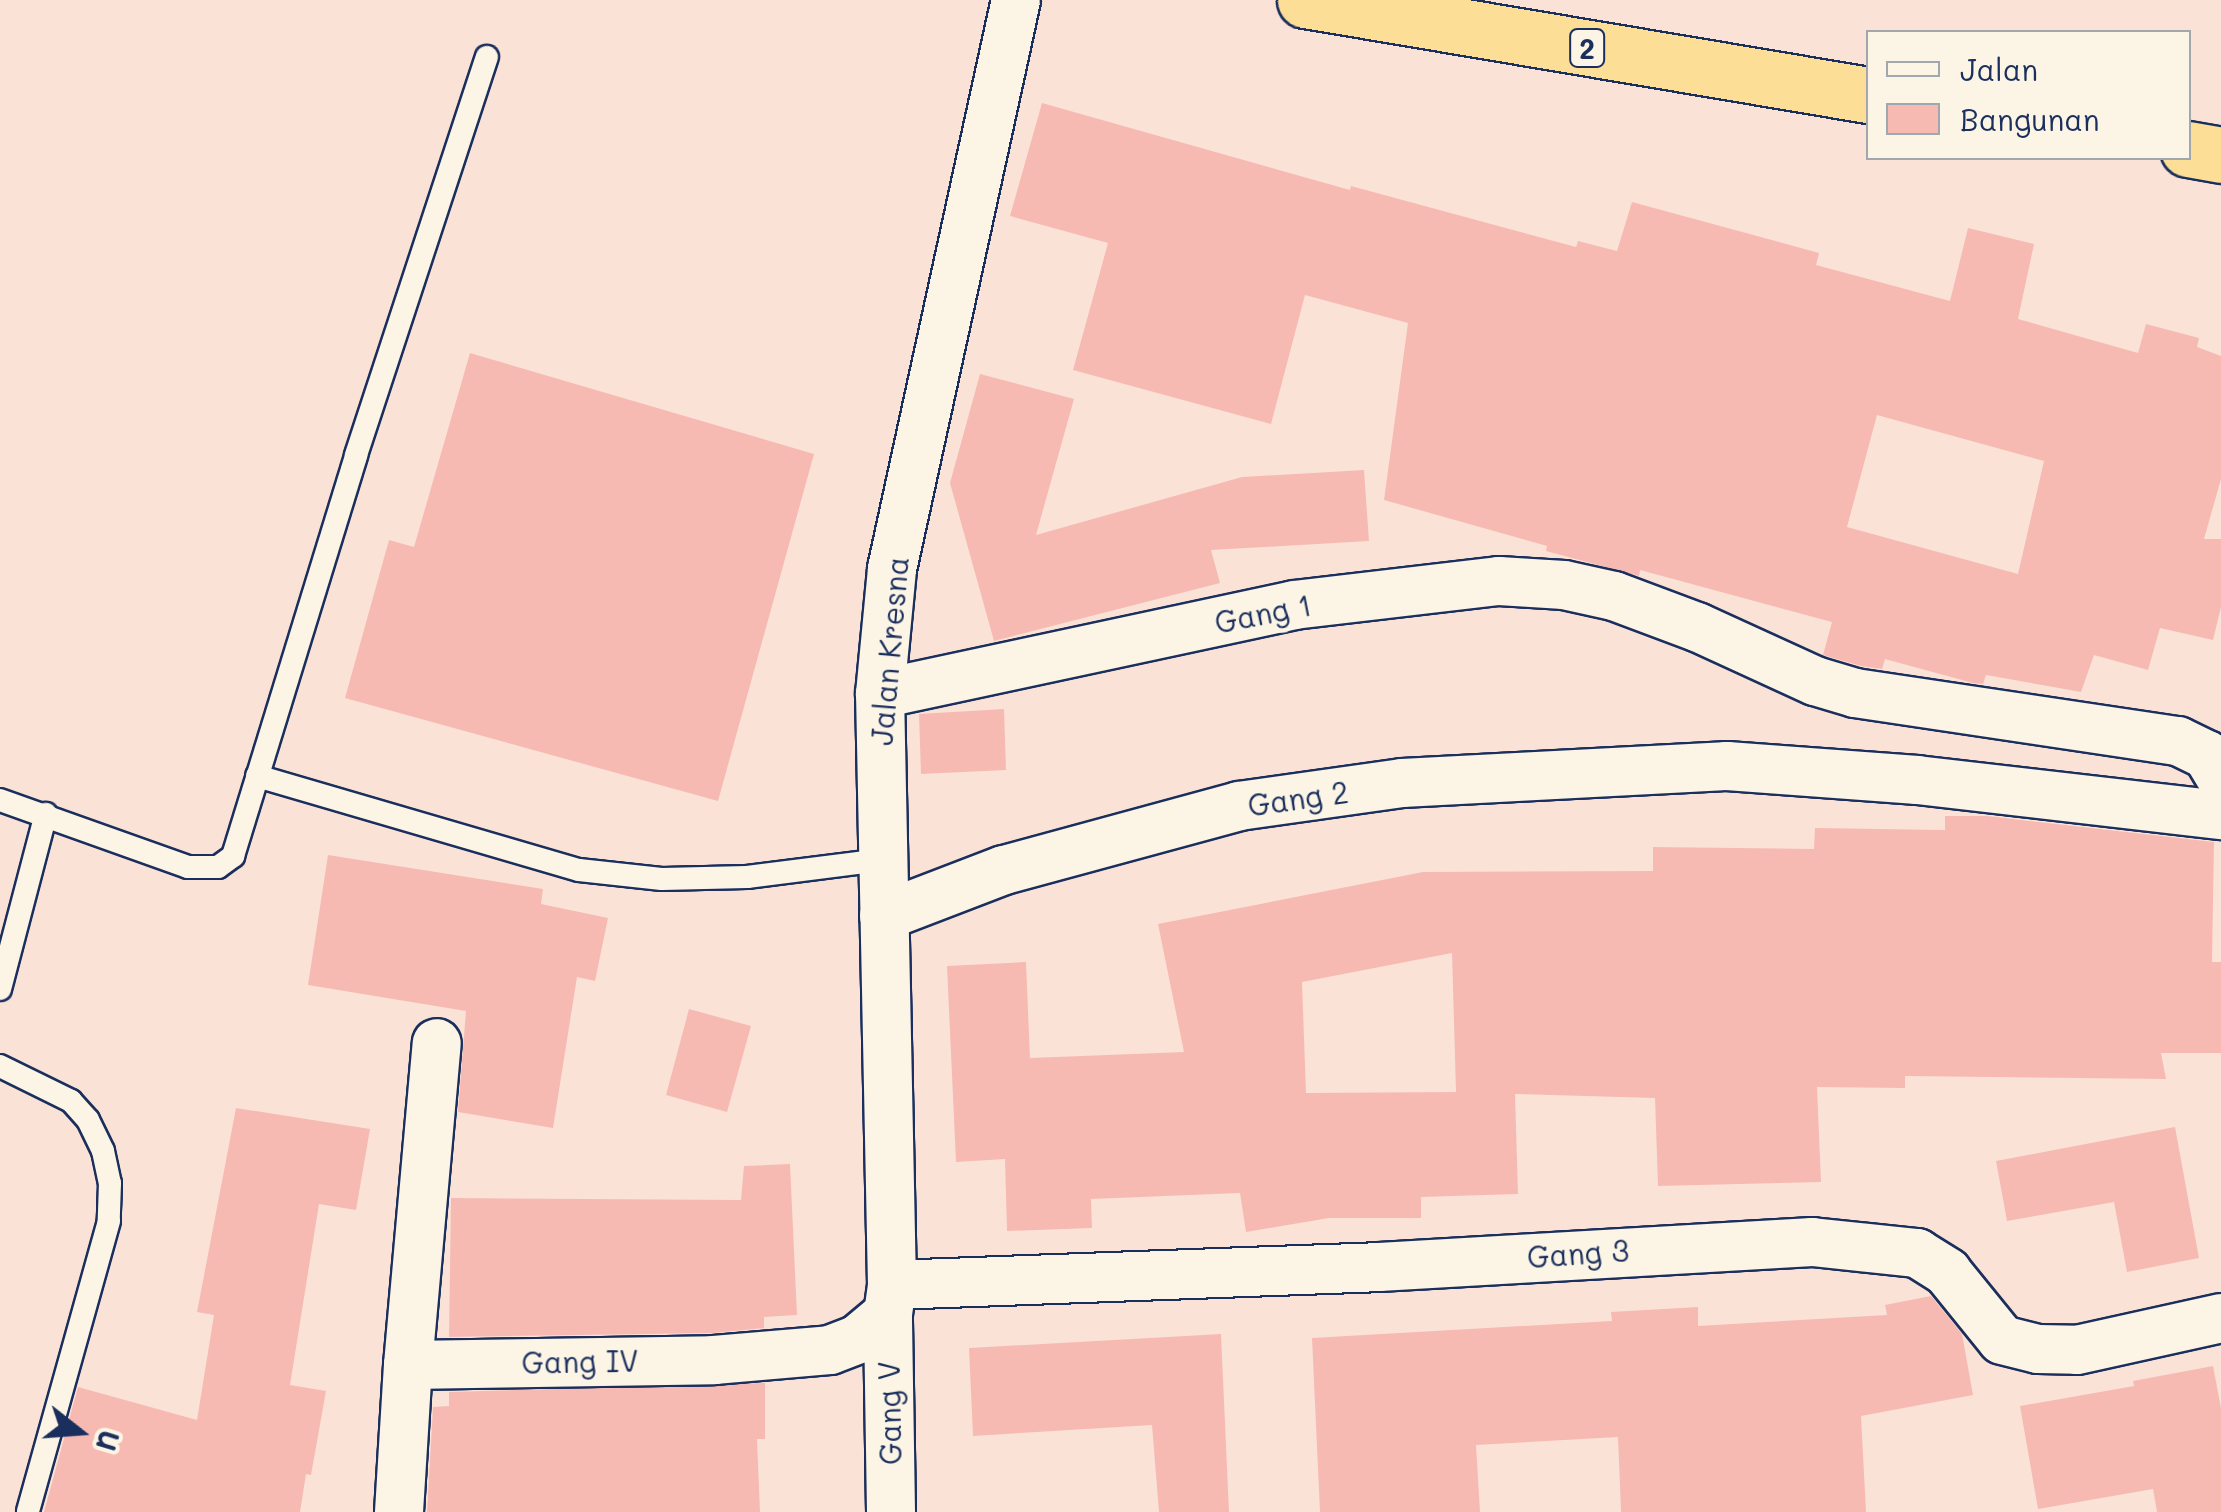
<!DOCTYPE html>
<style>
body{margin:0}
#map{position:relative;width:2221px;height:1512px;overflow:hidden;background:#fae3d6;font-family:Mali,sans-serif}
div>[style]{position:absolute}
.building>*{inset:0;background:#f6bab3}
.roads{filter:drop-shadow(2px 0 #1b2f5e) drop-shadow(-2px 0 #1b2f5e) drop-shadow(0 2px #1b2f5e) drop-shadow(0 -2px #1b2f5e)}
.lane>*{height:22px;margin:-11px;padding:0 11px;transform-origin:11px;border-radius:11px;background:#fcf5e5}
.street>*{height:48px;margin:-24px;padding:0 24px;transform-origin:24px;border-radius:24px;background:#fcf5e5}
.highway>*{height:55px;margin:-27.5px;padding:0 27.5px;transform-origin:27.5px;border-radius:27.5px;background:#fdde96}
span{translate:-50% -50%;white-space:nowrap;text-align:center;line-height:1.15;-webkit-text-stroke:9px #fcf5e5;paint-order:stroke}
.shield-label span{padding:2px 8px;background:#fcf5e5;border:2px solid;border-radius:8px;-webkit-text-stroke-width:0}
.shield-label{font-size:28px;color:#1b2f5e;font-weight:700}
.street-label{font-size:30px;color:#1b2f5e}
.legend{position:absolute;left:1866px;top:30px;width:325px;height:130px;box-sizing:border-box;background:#fcf5e5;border:2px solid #a2a6af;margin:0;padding:12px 18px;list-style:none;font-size:30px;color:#1b2f5e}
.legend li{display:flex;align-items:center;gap:20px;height:50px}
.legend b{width:50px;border:2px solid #a2a6af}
.north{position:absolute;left:30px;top:1382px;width:100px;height:100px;-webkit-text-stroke:8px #fcf5e5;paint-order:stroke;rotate:107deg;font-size:28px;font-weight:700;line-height:40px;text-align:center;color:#1b2f5e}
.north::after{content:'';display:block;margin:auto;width:35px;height:45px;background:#1b2f5e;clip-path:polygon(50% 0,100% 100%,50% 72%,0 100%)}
</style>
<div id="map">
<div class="building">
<div style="clip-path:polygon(evenodd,1042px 103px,1350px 190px,1351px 186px,1576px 247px,1578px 241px,1617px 251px,1632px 202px,1819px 253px,1816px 265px,1950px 301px,1968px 228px,2034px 244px,2018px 319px,2138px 353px,2146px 324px,2199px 338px,2197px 347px,2221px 356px,2221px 479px,2204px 539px,2221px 539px,2221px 607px,2213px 640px,2160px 628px,2148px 670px,2094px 655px,2081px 692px,1986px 675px,1983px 684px,1973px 683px,1885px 659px,1882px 669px,1861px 666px,1823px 655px,1832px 622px,1640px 570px,1639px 576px,1546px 551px,1547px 546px,1384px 500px,1408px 323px,1305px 295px,1271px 424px,1073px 370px,1108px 243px,1010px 216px,1042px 103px,1877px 415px,2044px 461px,2018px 574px,1847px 527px,1877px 415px)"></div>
<div style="clip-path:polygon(470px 353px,814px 454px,718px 801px,345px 698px,389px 540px,414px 547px)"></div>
<div style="clip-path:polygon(980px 374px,1074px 399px,1036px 535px,1242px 477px,1364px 470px,1369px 541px,1211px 550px,1220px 583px,994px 641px,950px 483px)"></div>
<div style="clip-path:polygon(1004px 709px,1006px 770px,921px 774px,919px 714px)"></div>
<div style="clip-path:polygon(evenodd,1945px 816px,1987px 816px,2214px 842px,2212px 962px,2221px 962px,2221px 1053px,2161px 1053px,2166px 1079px,1905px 1076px,1905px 1088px,1817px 1087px,1821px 1182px,1658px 1186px,1655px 1098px,1515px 1094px,1518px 1194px,1421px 1197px,1421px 1218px,1329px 1218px,1246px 1232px,1240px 1193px,1091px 1199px,1092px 1228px,1007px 1231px,1005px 1159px,956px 1162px,947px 966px,1026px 962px,1030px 1058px,1184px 1052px,1158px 924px,1423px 872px,1653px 871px,1653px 847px,1814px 849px,1815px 828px,1945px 830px,1945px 816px,1452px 953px,1456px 1092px,1306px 1093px,1302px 982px,1452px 953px)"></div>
<div style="clip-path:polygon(328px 855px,543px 889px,541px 904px,608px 918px,595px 981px,577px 977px,553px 1128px,458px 1112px,466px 1011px,308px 985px)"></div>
<div style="clip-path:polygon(689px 1009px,751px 1026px,727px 1112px,666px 1095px)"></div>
<div style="clip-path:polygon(236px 1108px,370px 1129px,356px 1210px,319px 1204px,290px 1385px,326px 1391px,311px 1475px,306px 1474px,300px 1512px,44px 1512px,78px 1387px,197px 1420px,214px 1315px,197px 1312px)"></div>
<div style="clip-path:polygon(2175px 1127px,2199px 1258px,2127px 1272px,2114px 1202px,2007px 1221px,1996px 1161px)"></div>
<div style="clip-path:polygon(790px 1164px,797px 1315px,764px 1317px,764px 1328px,713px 1333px,449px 1337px,451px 1198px,741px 1200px,744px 1166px)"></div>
<div style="clip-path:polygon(1931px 1296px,1962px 1334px,1973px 1395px,1861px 1416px,1866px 1512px,1621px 1512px,1618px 1437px,1476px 1445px,1480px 1512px,1320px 1512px,1312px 1338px,1612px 1321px,1611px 1312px,1698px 1307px,1698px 1326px,1887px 1315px,1885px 1305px)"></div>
<div style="clip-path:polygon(1221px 1334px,1229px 1512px,1159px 1512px,1152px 1425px,973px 1436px,969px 1348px)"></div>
<div style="clip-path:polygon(2213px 1366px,2221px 1408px,2221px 1512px,2157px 1512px,2153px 1489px,2038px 1509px,2020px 1406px,2134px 1386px,2133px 1381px)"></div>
<div style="clip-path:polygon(765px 1383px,765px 1439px,757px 1439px,760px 1512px,427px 1512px,433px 1407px,449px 1406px,449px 1392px)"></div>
</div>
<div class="roads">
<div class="lane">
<div style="left:257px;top:776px;width:335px;rotate:16.3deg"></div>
<div style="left:579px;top:870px;width:83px;rotate:6.2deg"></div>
<div style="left:662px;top:879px;width:85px;rotate:-1.3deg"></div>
<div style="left:747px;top:877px;width:136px;rotate:-7.2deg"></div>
<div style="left:0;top:800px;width:200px;rotate:19.6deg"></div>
<div style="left:188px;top:867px;width:30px"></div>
<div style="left:218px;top:867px;width:19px;rotate:-36deg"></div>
<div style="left:233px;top:856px;width:419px;rotate:-72.9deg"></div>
<div style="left:356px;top:455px;width:419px;rotate:-71.8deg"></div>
<div style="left:0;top:989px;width:181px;rotate:-75.3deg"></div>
<div style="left:0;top:1066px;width:79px;rotate:26.2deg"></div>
<div style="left:71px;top:1101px;width:25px;rotate:48deg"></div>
<div style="left:88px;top:1120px;width:34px;rotate:64deg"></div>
<div style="left:103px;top:1151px;width:33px;rotate:78deg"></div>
<div style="left:110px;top:1183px;width:38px;rotate:92deg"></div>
<div style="left:109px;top:1221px;width:302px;rotate:105.6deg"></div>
</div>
<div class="street">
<div style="left:880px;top:694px;width:423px;rotate:-12.1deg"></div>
<div style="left:1294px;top:605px;width:206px;rotate:-6.7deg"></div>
<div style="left:1499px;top:581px;width:65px;rotate:3.5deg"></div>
<div style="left:1564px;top:585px;width:51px;rotate:12.4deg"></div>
<div style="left:1614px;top:596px;width:89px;rotate:20.5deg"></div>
<div style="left:1697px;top:627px;width:130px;rotate:24.6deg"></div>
<div style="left:1815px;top:681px;width:42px;rotate:16.7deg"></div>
<div style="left:1855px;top:693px;width:327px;rotate:8.5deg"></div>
<div style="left:2178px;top:741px;width:32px;rotate:26deg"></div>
<div style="left:2207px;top:755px;width:27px;rotate:59deg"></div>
<div style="left:884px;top:916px;width:129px;rotate:-21deg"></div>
<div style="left:1004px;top:870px;width:244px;rotate:-15.2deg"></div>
<div style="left:1239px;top:806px;width:165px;rotate:-8deg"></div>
<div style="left:1402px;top:783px;width:325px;rotate:-3deg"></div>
<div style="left:1727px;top:766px;width:191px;rotate:4.2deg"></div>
<div style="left:1917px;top:780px;width:306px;rotate:6.6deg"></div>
<div style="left:892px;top:1285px;width:487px;rotate:-2.1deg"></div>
<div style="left:1379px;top:1267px;width:434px;rotate:-3.3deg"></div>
<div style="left:1812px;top:1242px;width:106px;rotate:6deg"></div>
<div style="left:1917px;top:1253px;width:36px;rotate:32deg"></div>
<div style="left:1947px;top:1272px;width:87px;rotate:51deg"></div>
<div style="left:2002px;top:1340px;width:37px;rotate:14deg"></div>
<div style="left:2038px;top:1349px;width:39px;rotate:1deg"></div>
<div style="left:2077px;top:1350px;width:148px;rotate:-12.5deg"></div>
<div style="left:408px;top:1365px;width:323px;rotate:-84.9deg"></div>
<div style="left:399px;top:1512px;width:147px;rotate:-86.5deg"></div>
<div style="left:408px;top:1365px;width:306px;rotate:-0.9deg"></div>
<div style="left:714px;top:1360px;width:116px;rotate:-4.9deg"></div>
<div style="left:830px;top:1350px;width:30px;rotate:-21deg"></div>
<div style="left:858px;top:1339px;width:39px;rotate:-40deg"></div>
<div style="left:891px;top:1512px;width:198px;rotate:-90.9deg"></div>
<div style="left:888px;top:1314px;width:29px;rotate:-82deg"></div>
<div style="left:892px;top:1285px;width:591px;rotate:-91.16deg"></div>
<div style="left:880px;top:694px;width:126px;rotate:-84.5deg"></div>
<div style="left:892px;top:569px;width:582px;rotate:-77.71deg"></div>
</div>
<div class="highway">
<div style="left:1305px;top:0;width:571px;rotate:9.58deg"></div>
<div style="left:2188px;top:149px;width:34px;rotate:10deg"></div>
</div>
</div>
<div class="shield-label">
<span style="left:1587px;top:48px">2</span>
</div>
<div class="street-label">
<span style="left:1263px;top:613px;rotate:-11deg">Gang 1</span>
<span style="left:889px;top:651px;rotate:-85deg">Jalan Kresna</span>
<span style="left:1298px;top:798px;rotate:-8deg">Gang 2</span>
<span style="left:1578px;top:1253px;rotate:-4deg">Gang 3</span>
<span style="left:580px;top:1361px;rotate:-1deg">Gang IV</span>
<span style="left:889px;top:1413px;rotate:-91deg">Gang V</span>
</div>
<ul class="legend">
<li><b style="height:12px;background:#fcf5e5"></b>Jalan</li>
<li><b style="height:28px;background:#f6bab3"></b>Bangunan</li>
</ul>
<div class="north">U</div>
</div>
